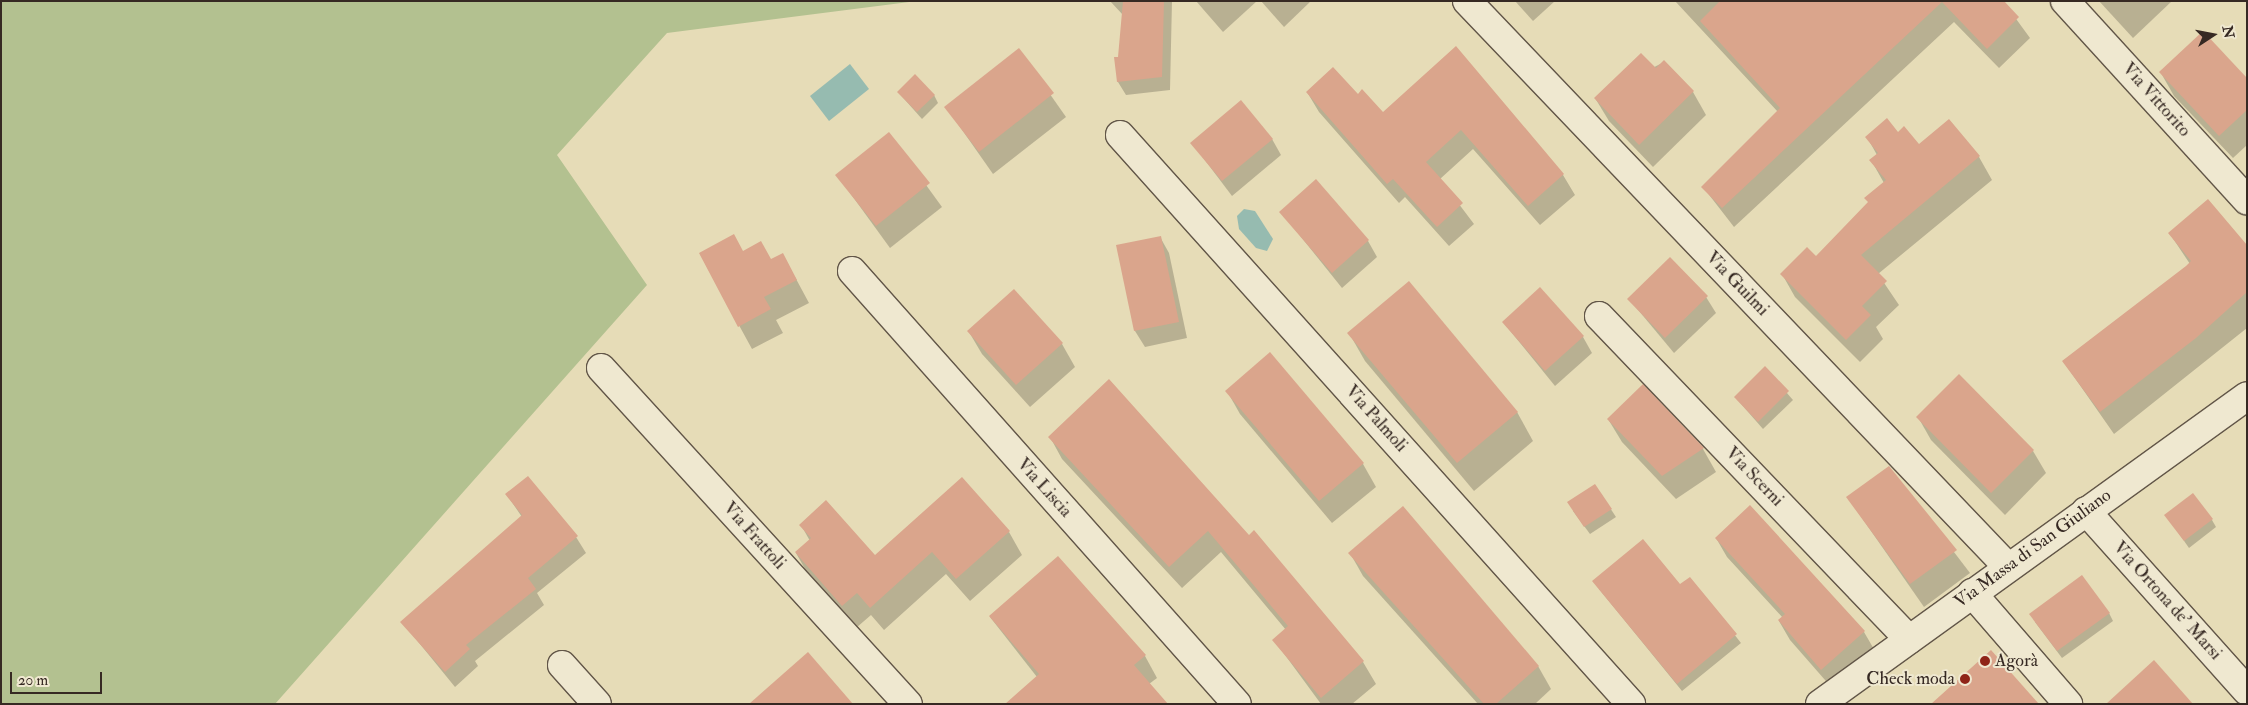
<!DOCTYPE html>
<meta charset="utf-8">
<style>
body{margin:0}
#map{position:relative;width:2248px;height:705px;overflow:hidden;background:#e6dcb7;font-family:"IM FELL Double Pica",serif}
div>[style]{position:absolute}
.green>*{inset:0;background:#b3c190}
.water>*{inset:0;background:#96bbb0}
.shadow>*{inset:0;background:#0003}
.building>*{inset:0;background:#daa58c}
.roads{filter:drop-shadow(1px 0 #625648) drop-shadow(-1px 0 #625648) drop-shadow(0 1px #625648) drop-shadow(0 -1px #625648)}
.street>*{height:28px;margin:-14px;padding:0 14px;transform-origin:14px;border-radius:14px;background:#efe8d0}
.secondary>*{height:28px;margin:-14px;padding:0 14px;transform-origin:14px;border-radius:14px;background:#efe8d0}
.dots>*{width:14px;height:14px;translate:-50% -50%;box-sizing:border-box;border:2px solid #efe8d0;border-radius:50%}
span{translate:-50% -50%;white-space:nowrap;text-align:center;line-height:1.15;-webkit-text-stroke:4px #efe8d0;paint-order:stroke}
.street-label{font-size:18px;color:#362923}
.poi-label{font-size:18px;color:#362923}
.left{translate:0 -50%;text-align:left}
.right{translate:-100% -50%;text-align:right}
.frame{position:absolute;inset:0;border:2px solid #362923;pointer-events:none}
.north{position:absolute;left:2188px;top:10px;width:50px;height:50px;-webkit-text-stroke:4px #efe8d0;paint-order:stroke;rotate:79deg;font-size:14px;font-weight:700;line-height:20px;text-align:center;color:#362923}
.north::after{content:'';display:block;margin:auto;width:18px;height:22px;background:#362923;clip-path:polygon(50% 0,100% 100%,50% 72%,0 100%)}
.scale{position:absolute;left:10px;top:672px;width:92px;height:22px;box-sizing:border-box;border:2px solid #362923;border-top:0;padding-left:6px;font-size:15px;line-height:18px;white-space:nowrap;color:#362923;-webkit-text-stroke:4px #efe8d0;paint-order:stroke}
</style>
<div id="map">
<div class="green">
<div style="clip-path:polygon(1px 1px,917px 1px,667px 33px,557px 155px,647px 285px,275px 704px,1px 704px)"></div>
</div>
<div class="water">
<div style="clip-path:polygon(850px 64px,869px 89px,829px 121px,810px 96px)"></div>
<div style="clip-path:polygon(1244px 209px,1255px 211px,1273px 239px,1267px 251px,1256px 248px,1239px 229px,1237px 216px)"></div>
</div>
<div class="shadow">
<div style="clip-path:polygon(1110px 1px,1172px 1px,1170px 90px,1126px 95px,1118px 82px,1123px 15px)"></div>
<div style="clip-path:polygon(1196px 1px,1257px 1px,1223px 32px)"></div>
<div style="clip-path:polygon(1261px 1px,1311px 1px,1284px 27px)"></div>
<div style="clip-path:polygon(1515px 1px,1555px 1px,1533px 21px)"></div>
<div style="clip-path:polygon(1675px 1px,2003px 1px,2030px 38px,1999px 68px,1954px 22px,1734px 227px,1703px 187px,1778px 112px)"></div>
<div style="clip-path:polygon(2099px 1px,2172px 1px,2133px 38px)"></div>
<div style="clip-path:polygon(1455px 48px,1563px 175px,1575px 195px,1540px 225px,1473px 149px,1440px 179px,1474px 224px,1449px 246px,1405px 197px,1399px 203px,1319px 112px,1307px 92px,1358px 96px,1383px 114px)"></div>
<div style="clip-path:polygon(1019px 50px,1066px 117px,993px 174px,946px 107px)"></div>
<div style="clip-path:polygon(1664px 62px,1693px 92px,1706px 115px,1653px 167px,1609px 121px,1595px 98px)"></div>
<div style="clip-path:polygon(2161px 73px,2247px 80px,2247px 145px,2233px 158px,2174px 96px)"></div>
<div style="clip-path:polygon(898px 92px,934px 95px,938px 103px,922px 119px)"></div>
<div style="clip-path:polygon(1898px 133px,1918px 146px,1979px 157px,1992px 180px,1878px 274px,1899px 305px,1876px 327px,1883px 339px,1860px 362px,1795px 297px,1782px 274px,1816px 258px,1869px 203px,1884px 183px,1871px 160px,1877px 155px,1867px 137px)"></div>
<div style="clip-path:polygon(889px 134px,942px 207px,890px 248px,837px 175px)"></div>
<div style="clip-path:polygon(1272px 139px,1281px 155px,1232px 196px,1192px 143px)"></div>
<div style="clip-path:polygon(1281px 212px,1368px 241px,1377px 257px,1342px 288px)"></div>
<div style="clip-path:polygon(2170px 234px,2247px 247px,2247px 328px,2114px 434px,2063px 361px,2190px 264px)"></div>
<div style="clip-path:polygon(1160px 237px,1169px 253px,1187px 338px,1145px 347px,1135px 331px,1117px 246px)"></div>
<div style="clip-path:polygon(743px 252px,771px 260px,795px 277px,809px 303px,776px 320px,783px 333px,752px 349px,700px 254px)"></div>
<div style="clip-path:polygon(1706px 297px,1716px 313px,1674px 353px,1629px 299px)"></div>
<div style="clip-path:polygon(1503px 322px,1583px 337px,1592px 353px,1555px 386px)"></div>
<div style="clip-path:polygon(969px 332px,1062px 344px,1075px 367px,1030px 407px,982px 354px)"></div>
<div style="clip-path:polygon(1349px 333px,1517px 412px,1533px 441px,1474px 491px,1365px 361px)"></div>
<div style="clip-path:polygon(1765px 368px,1793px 400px,1763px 429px,1735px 397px)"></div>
<div style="clip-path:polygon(1643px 386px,1703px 449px,1716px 472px,1676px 499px,1622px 442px,1608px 419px)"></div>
<div style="clip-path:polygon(1227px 391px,1363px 464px,1376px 487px,1332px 523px,1240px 414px)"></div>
<div style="clip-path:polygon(1918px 417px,2033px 451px,2046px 473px,2005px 515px,1931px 440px)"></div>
<div style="clip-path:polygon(1050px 437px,1248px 537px,1254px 532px,1363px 662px,1376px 684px,1352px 704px,1321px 704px,1274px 640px,1286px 630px,1221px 552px,1182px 588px,1062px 459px)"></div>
<div style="clip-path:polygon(1889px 467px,1970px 573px,1924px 607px,1848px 498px)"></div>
<div style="clip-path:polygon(1595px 485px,1616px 517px,1590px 534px,1573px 511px)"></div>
<div style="clip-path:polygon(507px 495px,576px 537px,586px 553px,537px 593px,544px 605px,475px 661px,478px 666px,455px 687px,402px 622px,522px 517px)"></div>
<div style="clip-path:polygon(1750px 507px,1864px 632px,1875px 651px,1832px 688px,1790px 640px,1779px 621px,1783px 618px,1727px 557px,1716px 538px)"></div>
<div style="clip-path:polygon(2166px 515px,2212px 520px,2216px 527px,2189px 548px)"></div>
<div style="clip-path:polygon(801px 525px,875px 557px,1009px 532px,1022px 555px,970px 601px,946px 574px,884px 630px,871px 615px,856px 628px,809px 576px,796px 553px,810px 541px)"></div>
<div style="clip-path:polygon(1350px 553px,1538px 666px,1551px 689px,1535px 704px,1478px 704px,1363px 576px)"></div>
<div style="clip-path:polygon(1690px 578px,1741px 643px,1682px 691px,1599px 589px,1680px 586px)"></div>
<div style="clip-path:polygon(2109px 613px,2113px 621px,2062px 658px,2035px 622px)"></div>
<div style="clip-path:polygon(990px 617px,1145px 656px,1157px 678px,1149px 684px,1037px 677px)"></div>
</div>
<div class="building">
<div style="clip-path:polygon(1123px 1px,1164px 1px,1162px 77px,1117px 82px,1114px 57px,1118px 57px)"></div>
<div style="clip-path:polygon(1720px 1px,2004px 1px,2019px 17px,1987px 49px,1942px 2px,1722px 208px,1701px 187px,1780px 108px,1700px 21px)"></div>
<div style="clip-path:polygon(2203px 31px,2247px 78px,2247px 110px,2219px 136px,2159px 72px)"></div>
<div style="clip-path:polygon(1456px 46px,1564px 174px,1528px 206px,1461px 130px,1426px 162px,1463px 203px,1437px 227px,1393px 179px,1387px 184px,1306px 92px,1333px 67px,1358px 94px,1362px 89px,1383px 112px)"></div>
<div style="clip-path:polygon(1019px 48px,1054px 93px,979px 152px,944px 107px)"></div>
<div style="clip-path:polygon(1641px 53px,1656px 68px,1664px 60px,1694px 91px,1639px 145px,1594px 98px)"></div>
<div style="clip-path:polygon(915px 74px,935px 95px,917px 112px,897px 92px)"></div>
<div style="clip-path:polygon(1241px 100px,1273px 139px,1222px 181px,1190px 143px)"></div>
<div style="clip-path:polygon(1887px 118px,1898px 132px,1904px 126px,1919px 144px,1949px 119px,1980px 156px,1861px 255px,1887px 281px,1862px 306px,1871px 315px,1846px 340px,1780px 274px,1807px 247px,1816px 256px,1868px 202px,1864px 198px,1886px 180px,1869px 160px,1878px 153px,1865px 137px)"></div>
<div style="clip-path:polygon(889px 132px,930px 183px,876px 226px,835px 175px)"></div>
<div style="clip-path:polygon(1316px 179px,1369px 240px,1332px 273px,1279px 212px)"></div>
<div style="clip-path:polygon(2208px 199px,2247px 245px,2247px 292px,2196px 338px,2100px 412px,2062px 361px,2186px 266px,2191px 261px,2168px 233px)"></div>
<div style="clip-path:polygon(734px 234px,743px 251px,761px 241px,771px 259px,783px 253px,797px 280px,764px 297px,771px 309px,738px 327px,699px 253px)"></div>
<div style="clip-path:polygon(1161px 236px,1179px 322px,1134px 331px,1116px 245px)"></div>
<div style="clip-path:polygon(1670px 257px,1708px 296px,1665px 338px,1627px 299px)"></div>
<div style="clip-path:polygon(1409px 281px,1518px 412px,1457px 463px,1347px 333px)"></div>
<div style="clip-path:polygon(1540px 287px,1584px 336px,1545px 371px,1502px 322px)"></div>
<div style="clip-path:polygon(1014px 289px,1063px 343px,1016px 385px,967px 331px)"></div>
<div style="clip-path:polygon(1270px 352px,1364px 463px,1319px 501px,1225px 391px)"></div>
<div style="clip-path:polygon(1765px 366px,1789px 391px,1758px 422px,1734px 397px)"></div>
<div style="clip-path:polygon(1959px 374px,2034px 450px,1991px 493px,1916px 417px)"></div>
<div style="clip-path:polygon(1109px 379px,1249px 535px,1254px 530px,1364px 661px,1321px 698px,1272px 640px,1288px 626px,1208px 531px,1169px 567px,1048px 437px)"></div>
<div style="clip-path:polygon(1643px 384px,1704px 448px,1662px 476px,1607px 419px)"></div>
<div style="clip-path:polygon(1889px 466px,1957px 550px,1910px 584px,1846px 497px)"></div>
<div style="clip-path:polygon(528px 476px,578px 536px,528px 578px,536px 589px,466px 645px,470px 649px,445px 672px,400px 622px,522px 515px,505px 494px)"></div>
<div style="clip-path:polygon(962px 477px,1010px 531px,956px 579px,932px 552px,870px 608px,857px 593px,842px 606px,795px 552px,811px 538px,799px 525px,826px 500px,875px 555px)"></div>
<div style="clip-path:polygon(1595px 484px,1612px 509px,1584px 527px,1567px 502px)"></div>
<div style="clip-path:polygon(2193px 493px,2213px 519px,2184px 541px,2164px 515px)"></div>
<div style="clip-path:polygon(1750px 505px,1865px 631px,1821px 670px,1778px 620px,1785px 614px,1715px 538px)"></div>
<div style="clip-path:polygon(1403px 506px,1539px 666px,1496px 704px,1484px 704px,1348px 553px)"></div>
<div style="clip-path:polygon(1643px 539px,1680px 584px,1690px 577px,1737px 634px,1677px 684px,1592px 581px)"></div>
<div style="clip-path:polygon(1058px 556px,1146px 655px,1134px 665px,1168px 704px,1005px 704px,1039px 674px,989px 616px)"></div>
<div style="clip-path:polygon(2082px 575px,2110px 613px,2057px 651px,2029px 614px)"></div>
<div style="clip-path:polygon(1991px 650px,2039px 704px,1931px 704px)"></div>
<div style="clip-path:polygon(808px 652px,853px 704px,749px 704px)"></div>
<div style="clip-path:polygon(2154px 660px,2193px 704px,2106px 704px)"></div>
</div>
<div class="roads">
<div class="street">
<div style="left:1467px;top:1px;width:782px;rotate:46.3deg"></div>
<div style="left:2065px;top:1px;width:270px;rotate:47.6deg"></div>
<div style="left:1120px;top:135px;width:765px;rotate:48.07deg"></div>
<div style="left:852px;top:271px;width:579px;rotate:48.36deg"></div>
<div style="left:1599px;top:316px;width:448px;rotate:46.2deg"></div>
<div style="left:601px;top:368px;width:455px;rotate:47.6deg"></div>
<div style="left:2086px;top:511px;width:241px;rotate:48.2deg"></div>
<div style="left:1972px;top:593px;width:147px;rotate:49.1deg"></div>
<div style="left:562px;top:665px;width:52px;rotate:48.1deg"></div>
</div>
<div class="secondary">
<div style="left:1820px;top:704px;width:526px;rotate:-35.8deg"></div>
</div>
</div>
<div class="dots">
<div style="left:1985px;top:661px;background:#8f2418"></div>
<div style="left:1965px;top:679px;background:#8f2418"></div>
</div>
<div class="street-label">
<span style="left:2156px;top:100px;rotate:48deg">Via Vittorito</span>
<span style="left:1737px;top:284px;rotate:46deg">Via Guilmi</span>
<span style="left:1376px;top:419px;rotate:48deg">Via Palmoli</span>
<span style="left:1754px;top:477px;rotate:46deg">Via Scerni</span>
<span style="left:1044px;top:488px;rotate:48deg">Via Liscia</span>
<span style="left:754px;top:536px;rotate:48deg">Via Frattoli</span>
<span style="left:2033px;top:549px;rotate:-36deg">Via Massa di San Giuliano</span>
<span style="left:2167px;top:601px;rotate:48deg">Via Ortona de' Marsi</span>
</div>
<div class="poi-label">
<span class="left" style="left:1995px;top:661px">Agorà</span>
<span class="right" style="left:1955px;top:679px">Check moda</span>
</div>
<div class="frame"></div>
<div class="north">N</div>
<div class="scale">20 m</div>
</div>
